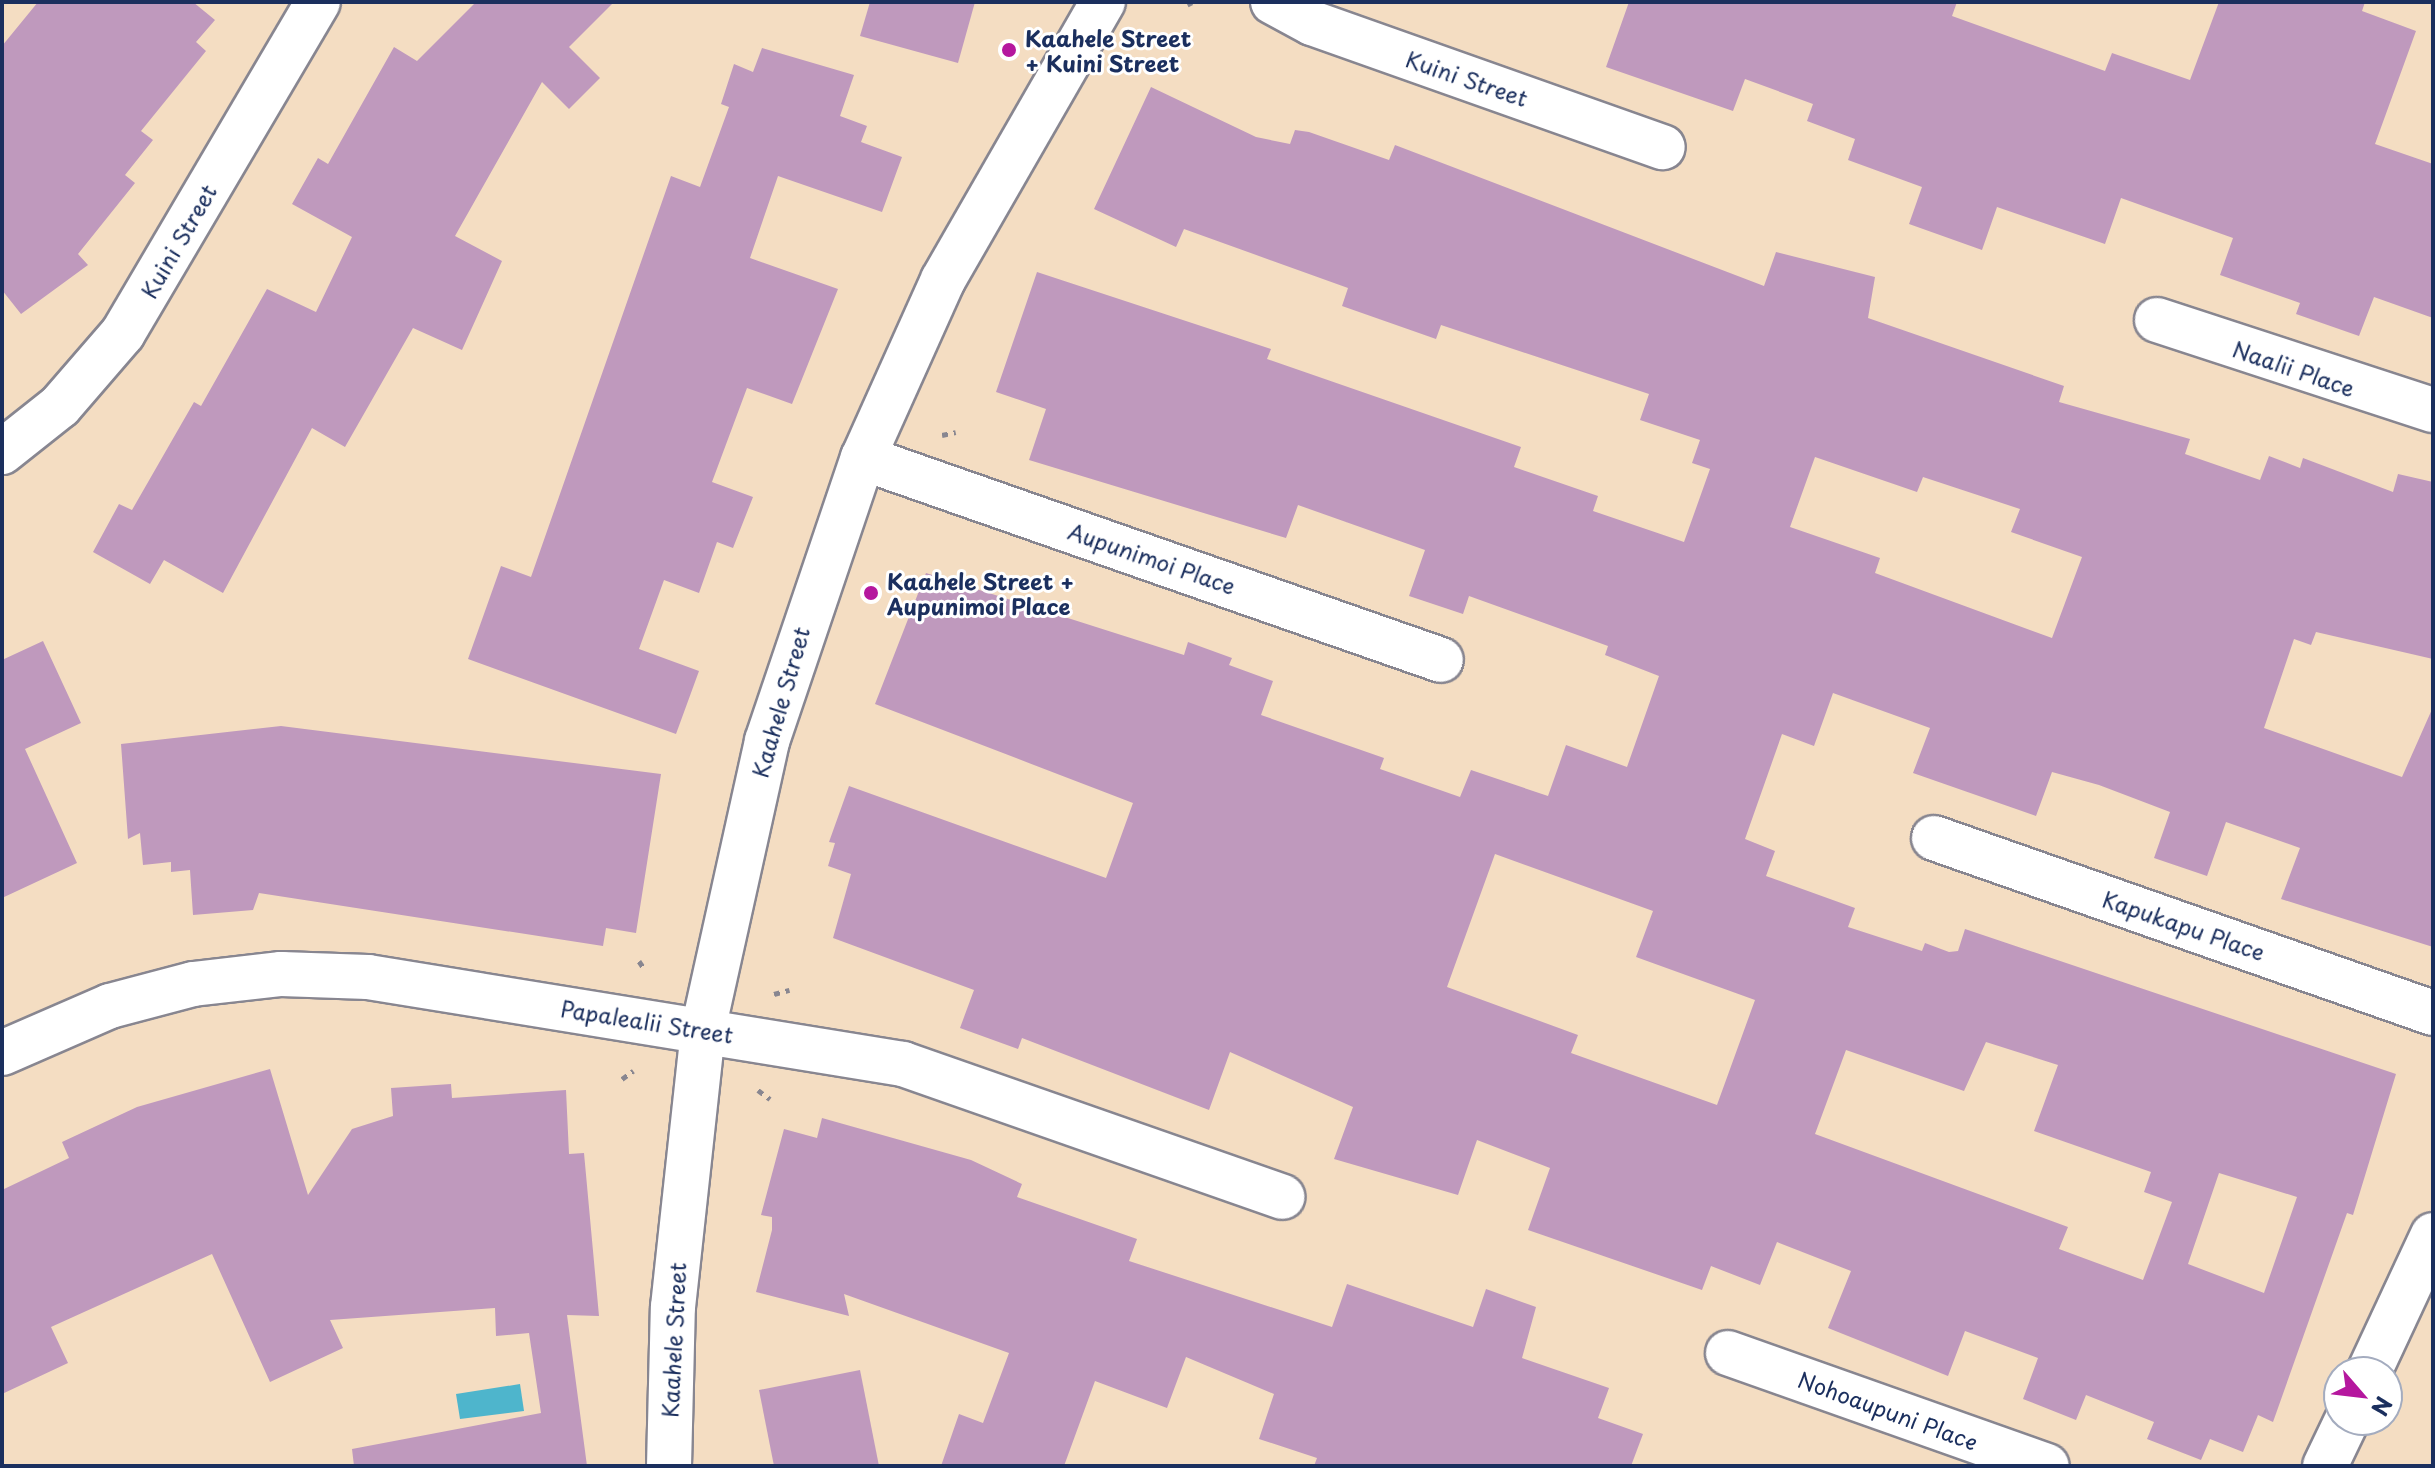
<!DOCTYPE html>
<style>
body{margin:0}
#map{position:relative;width:2435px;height:1468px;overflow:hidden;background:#f4ddc2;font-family:"Playpen Sans",sans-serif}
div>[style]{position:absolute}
.water>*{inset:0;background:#4eb5cc}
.building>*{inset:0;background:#bf99bd}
.path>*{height:5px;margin-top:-2.5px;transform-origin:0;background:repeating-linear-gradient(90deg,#888690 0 6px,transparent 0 12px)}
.roads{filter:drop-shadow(2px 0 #888690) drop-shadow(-2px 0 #888690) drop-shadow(0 2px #888690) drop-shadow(0 -2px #888690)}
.minor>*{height:44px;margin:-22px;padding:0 22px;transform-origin:22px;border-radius:22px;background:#fff}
.dots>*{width:22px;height:22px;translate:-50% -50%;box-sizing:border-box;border:4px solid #fff;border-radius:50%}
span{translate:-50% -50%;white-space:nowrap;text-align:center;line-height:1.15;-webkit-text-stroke:6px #fff;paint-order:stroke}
.poi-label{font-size:22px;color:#1b2f5e;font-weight:700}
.left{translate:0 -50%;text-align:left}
.street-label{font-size:22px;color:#1b2f5e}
.frame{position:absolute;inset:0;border:4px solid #1b2f5e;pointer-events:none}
.north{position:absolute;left:2323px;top:1356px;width:80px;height:80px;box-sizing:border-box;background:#fff;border:2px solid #a4acbf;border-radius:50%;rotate:118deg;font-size:22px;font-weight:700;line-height:32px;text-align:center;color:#1b2f5e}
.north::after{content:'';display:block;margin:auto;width:28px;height:36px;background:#b5179e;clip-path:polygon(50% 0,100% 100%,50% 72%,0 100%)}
</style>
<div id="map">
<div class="water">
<div style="clip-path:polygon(520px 1384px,524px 1411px,460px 1419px,456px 1394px)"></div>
</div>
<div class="building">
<div style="clip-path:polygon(38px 2px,193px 2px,215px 20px,196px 42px,206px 51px,141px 131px,153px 140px,125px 175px,135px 183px,78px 254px,88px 265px,21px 314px,2px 290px,2px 46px)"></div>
<div style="clip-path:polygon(476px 2px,614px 2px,569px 47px,600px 78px,569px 109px,542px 82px,455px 236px,502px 261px,462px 350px,413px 328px,345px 447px,312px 428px,223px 593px,164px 560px,150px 584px,93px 552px,119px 504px,132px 510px,194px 402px,201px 406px,267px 289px,316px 312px,352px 237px,292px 204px,318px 158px,328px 164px,394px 47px,417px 61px)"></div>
<div style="clip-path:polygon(870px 2px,975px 2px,958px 63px,860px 36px)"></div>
<div style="clip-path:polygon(1629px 2px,1957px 2px,1952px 16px,2105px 71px,2112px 53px,2190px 80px,2219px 2px,2365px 2px,2362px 11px,2416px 31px,2375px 144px,2433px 164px,2433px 318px,2374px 297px,2359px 336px,2296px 314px,2300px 303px,2220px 275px,2233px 238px,2121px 198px,2105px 244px,1997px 207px,1982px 250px,1909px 224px,1922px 187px,1848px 160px,1855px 139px,1807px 121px,1813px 104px,1745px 79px,1733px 111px,1606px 67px)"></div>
<div style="clip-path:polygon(762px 48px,854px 75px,840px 116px,867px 126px,861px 142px,902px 157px,882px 212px,778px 176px,750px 258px,838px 289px,792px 404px,747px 388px,712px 482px,753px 497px,733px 548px,717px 542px,699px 593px,664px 580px,639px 649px,699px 671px,676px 734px,468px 659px,501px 566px,531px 577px,671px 176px,700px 187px,729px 107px,721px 104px,734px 64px,753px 72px)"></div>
<div style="clip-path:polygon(evenodd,1151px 87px,1256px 137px,1290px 144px,1295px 130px,1309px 132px,1389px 160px,1395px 145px,1764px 286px,1776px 252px,1875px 277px,1868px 318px,2064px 386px,2059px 402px,2190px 439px,2185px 454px,2260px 480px,2269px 456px,2300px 468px,2303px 458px,2393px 492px,2398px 474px,2433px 482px,2433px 659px,2316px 632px,2311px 645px,2294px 639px,2264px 728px,2402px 777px,2433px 707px,2433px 947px,2281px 899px,2300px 848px,2226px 822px,2207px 876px,2154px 858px,2170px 812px,2099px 785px,2052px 772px,2036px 816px,1913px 773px,1930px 728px,1833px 693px,1814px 746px,1782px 734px,1745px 839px,1775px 851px,1766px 876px,1855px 908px,1848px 927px,1922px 951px,1925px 943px,1949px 952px,1958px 951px,1965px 929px,2396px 1074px,2353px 1215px,2347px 1213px,2273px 1422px,2258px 1415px,2243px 1452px,2210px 1439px,2201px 1460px,2147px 1439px,2154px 1422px,2086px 1395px,2076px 1420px,2023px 1399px,2038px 1358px,1965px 1331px,1948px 1376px,1828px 1328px,1851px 1271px,1777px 1242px,1760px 1285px,1711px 1266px,1702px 1290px,1528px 1230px,1550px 1168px,1477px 1140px,1458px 1195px,1334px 1159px,1353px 1107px,1230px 1052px,1209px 1110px,1022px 1038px,1018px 1049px,960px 1028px,974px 990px,833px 938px,851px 874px,828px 866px,835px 843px,829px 842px,849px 786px,1106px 878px,1133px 803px,875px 704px,926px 573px,1184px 655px,1188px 642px,1232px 658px,1229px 665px,1273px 681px,1261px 715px,1384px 758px,1380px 769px,1460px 797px,1471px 770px,1548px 796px,1566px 745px,1627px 767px,1659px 676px,1605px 655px,1608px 646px,1469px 596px,1463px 614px,1409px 596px,1425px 550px,1298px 505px,1286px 538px,1029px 460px,1046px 409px,996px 392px,1037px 272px,1271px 349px,1267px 359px,1521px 447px,1514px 467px,1598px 496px,1593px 511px,1684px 542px,1710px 469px,1692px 463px,1700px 440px,1640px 420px,1649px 394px,1441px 325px,1436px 339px,1342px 306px,1348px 288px,1184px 229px,1176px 247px,1094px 209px,1151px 87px,1815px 457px,1917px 492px,1923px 477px,2020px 509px,2011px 532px,2082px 557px,2052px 638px,1875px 573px,1880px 558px,1790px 527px,1815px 457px,1151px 87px,1495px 854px,1653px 911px,1636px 957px,1755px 1000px,1717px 1105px,1571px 1053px,1578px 1035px,1447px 987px,1495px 854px,1151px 87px,1986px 1042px,2058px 1065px,2034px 1131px,2151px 1172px,2144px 1192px,2172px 1202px,2143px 1280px,2059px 1249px,2068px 1227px,1815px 1134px,1846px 1050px,1964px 1091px,1986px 1042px,1151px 87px,2219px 1173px,2297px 1197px,2264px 1293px,2188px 1264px,2219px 1173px)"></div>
<div style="clip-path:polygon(43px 641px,81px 723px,25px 749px,77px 863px,2px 898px,2px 660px)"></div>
<div style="clip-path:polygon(281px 726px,661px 774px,636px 933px,606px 928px,603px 946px,259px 893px,253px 910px,193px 915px,190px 870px,171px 872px,171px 862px,143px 865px,140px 833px,128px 839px,121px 744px)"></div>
<div style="clip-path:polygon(270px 1069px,308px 1195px,352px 1129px,393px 1116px,391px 1088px,451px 1084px,452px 1098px,566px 1090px,569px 1154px,584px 1153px,599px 1316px,567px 1315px,587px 1466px,354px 1466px,352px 1449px,541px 1413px,529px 1333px,496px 1336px,495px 1308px,330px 1320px,343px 1348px,270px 1382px,212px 1254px,51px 1327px,68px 1363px,2px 1394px,2px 1190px,69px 1158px,62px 1142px,137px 1107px)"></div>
<div style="clip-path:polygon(822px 1118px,971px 1160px,1022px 1184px,1017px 1197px,1137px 1239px,1129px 1261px,1332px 1327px,1347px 1284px,1473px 1327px,1486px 1289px,1536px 1307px,1522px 1358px,1609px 1388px,1598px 1418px,1643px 1434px,1631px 1466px,1314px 1466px,1317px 1458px,1259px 1439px,1274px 1394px,1186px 1357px,1167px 1408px,1095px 1381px,1064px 1466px,941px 1466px,959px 1414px,983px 1423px,1009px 1353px,844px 1294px,849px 1316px,756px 1292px,772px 1230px,772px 1217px,761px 1215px,784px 1129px,817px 1138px)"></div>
<div style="clip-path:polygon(860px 1370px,879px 1466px,774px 1466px,759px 1390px)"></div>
</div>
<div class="path">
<div style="left:1189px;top:2px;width:4px;rotate:63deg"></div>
<div style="left:942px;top:435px;width:14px;rotate:-12deg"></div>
<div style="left:639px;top:961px;width:11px;rotate:56deg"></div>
<div style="left:774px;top:994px;width:16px;rotate:-15deg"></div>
<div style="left:622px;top:1079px;width:14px;rotate:-36deg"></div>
<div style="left:758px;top:1090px;width:15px;rotate:37deg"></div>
</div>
<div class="roads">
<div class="minor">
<div style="left:1273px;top:2px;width:44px;rotate:28.3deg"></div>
<div style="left:1312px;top:23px;width:372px;rotate:19.5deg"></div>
<div style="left:2157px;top:320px;width:290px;rotate:18.1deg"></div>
<div style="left:2px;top:452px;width:74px;rotate:-38.4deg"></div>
<div style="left:60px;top:406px;width:96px;rotate:-49.2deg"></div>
<div style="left:123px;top:333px;width:384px;rotate:-59.5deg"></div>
<div style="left:863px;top:458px;width:612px;rotate:19.26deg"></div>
<div style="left:1934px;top:838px;width:529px;rotate:19.33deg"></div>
<div style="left:2px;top:1053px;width:118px;rotate:-23.5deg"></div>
<div style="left:110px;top:1006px;width:86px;rotate:-14.8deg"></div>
<div style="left:193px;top:984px;width:89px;rotate:-6.5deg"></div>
<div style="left:281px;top:974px;width:87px;rotate:2deg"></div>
<div style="left:368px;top:977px;width:542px;rotate:9.24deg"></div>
<div style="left:903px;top:1064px;width:402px;rotate:19.3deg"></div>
<div style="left:1728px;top:1353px;width:338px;rotate:19.5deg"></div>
<div style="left:2369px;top:1372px;width:151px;rotate:-65deg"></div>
<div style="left:669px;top:1466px;width:159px;rotate:-88.6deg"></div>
<div style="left:673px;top:1307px;width:279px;rotate:-83.8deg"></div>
<div style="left:703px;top:1030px;width:296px;rotate:-77.5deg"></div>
<div style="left:767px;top:741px;width:299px;rotate:-71.3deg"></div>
<div style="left:863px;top:458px;width:195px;rotate:-65.8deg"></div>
<div style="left:943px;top:280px;width:321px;rotate:-60.1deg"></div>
<div style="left:2325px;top:1466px;width:51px;rotate:-64.4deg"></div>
</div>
</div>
<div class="dots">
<div style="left:1009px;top:50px;background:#b5179e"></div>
<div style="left:871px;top:593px;background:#b5179e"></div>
</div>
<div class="poi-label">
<span class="left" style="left:1025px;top:50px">Kaahele Street<br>+ Kuini Street</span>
<span class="left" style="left:887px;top:593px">Kaahele Street +<br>Aupunimoi Place</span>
</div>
<div class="street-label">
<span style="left:1467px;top:78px;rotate:19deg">Kuini Street</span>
<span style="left:178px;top:241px;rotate:-60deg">Kuini Street</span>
<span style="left:2294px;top:368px;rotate:19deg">Naalii Place</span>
<span style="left:1152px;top:558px;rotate:19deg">Aupunimoi Place</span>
<span style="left:780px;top:702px;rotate:-74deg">Kaahele Street</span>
<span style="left:2184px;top:925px;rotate:19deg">Kapukapu Place</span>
<span style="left:647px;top:1021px;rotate:9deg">Papalealii Street</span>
<span style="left:673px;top:1340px;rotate:-87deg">Kaahele Street</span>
<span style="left:1888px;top:1410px;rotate:20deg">Nohoaupuni Place</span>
</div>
<div class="frame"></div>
<div class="north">N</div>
</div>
